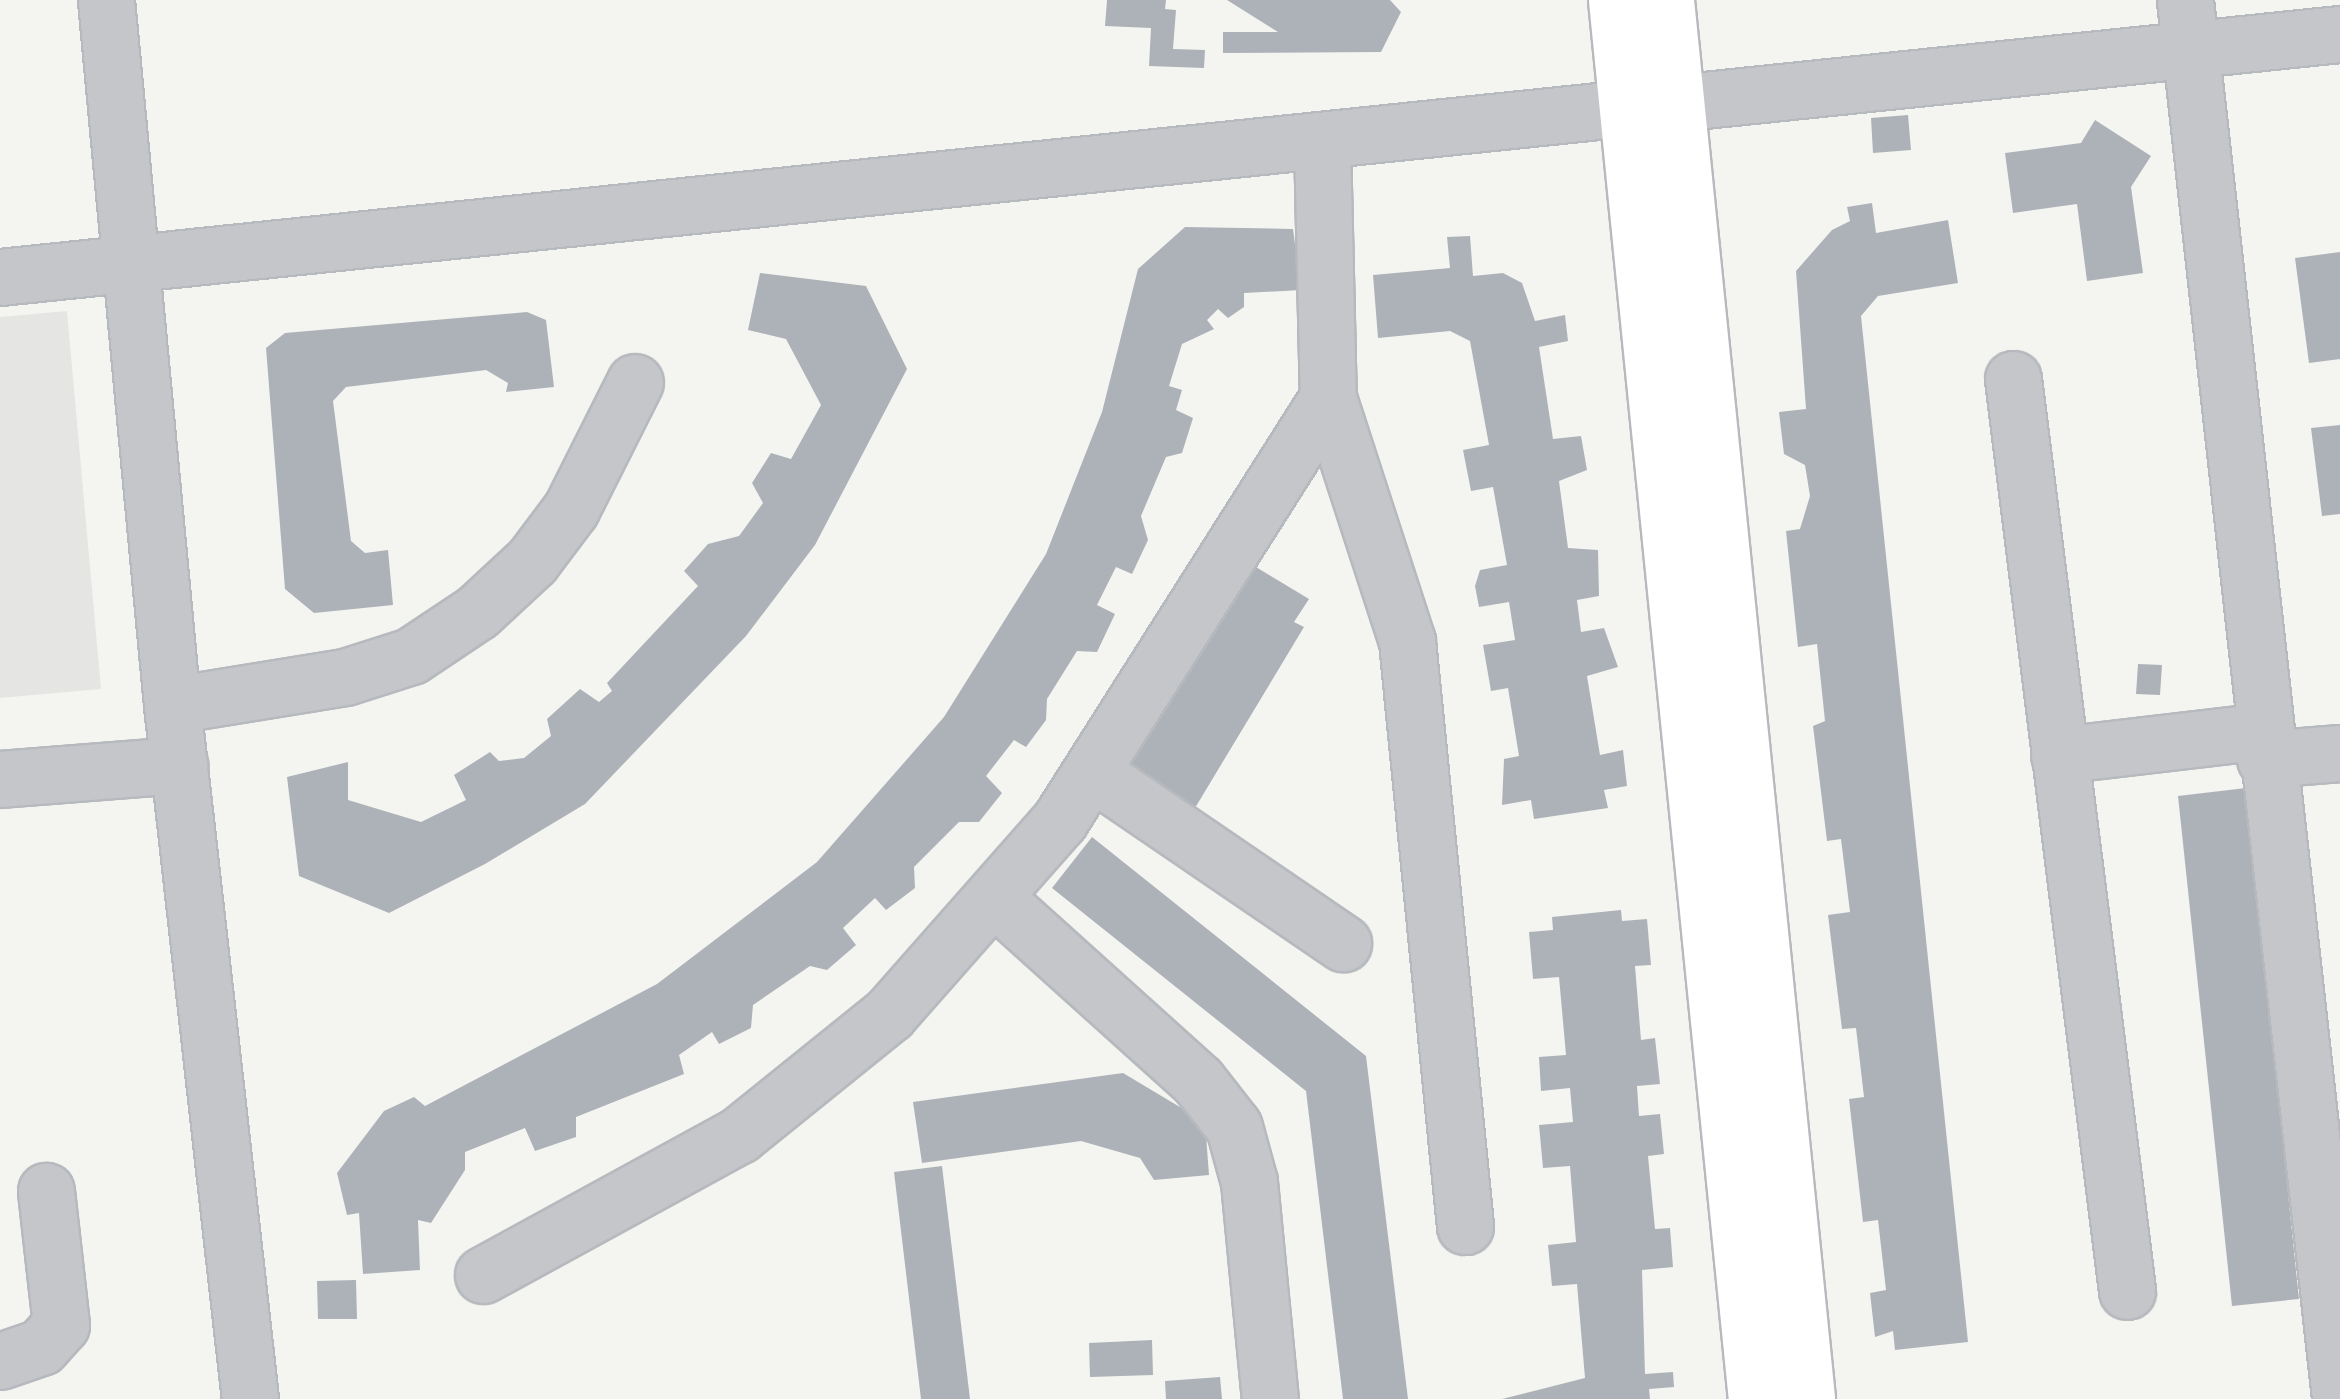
<!DOCTYPE html>
<style>
body{margin:0}
#map{position:relative;width:2340px;height:1399px;overflow:hidden;background:#f4f5f0;font-family:Figtree,sans-serif}
div>[style]{position:absolute}
.built>*{inset:0;background:#e5e6e4}
.building>*{inset:0;background:#adb2b9}
.roads{filter:drop-shadow(2px 0 #b6b9bd) drop-shadow(-2px 0 #b6b9bd) drop-shadow(0 2px #b6b9bd) drop-shadow(0 -2px #b6b9bd)}
.minor>*{height:55px;margin:-27.5px;padding:0 27.5px;transform-origin:27.5px;border-radius:27.5px;background:#c4c6ca}
.major>*{height:55px;margin:-27.5px;padding:0 27.5px;transform-origin:27.5px;border-radius:27.5px;background:#fff}
span{translate:-50% -50%;white-space:nowrap;text-align:center;line-height:1.15;-webkit-text-stroke:10px #fff;paint-order:stroke}
</style>
<div id="map">
<div class="built">
<div style="clip-path:polygon(67px 311px,101px 689px,0 698px,0 317px)"></div>
</div>
<div class="building">
<div style="clip-path:polygon(1107px 0,1166px 0,1165px 9px,1176px 10px,1173px 49px,1205px 50px,1204px 68px,1149px 66px,1151px 28px,1105px 26px)"></div>
<div style="clip-path:polygon(1227px 0,1390px 0,1401px 12px,1381px 52px,1223px 53px,1223px 32px,1278px 32px)"></div>
<div style="clip-path:polygon(1908px 115px,1911px 150px,1873px 153px,1871px 118px)"></div>
<div style="clip-path:polygon(2095px 120px,2151px 156px,2131px 187px,2143px 273px,2087px 281px,2077px 204px,2013px 213px,2005px 153px,2081px 143px)"></div>
<div style="clip-path:polygon(1872px 203px,1876px 233px,1948px 220px,1958px 283px,1878px 296px,1861px 316px,1968px 1342px,1895px 1350px,1893px 1331px,1875px 1337px,1870px 1293px,1886px 1290px,1878px 1220px,1863px 1222px,1849px 1099px,1864px 1097px,1856px 1028px,1842px 1029px,1828px 915px,1850px 912px,1841px 839px,1827px 841px,1813px 726px,1825px 721px,1817px 644px,1798px 647px,1786px 531px,1800px 529px,1810px 496px,1805px 465px,1784px 454px,1779px 412px,1806px 409px,1796px 271px,1832px 230px,1850px 221px,1847px 207px)"></div>
<div style="clip-path:polygon(1185px 227px,1293px 229px,1301px 290px,1244px 293px,1244px 307px,1228px 318px,1218px 309px,1207px 320px,1214px 329px,1182px 344px,1169px 386px,1182px 390px,1176px 410px,1193px 418px,1182px 453px,1166px 457px,1141px 516px,1148px 540px,1132px 574px,1116px 567px,1097px 605px,1115px 614px,1097px 652px,1077px 651px,1047px 699px,1046px 720px,1026px 747px,1014px 740px,986px 776px,1002px 793px,979px 822px,959px 822px,914px 867px,915px 888px,886px 910px,875px 898px,843px 928px,856px 945px,827px 970px,810px 966px,753px 1005px,751px 1028px,719px 1044px,712px 1032px,679px 1055px,684px 1074px,576px 1117px,576px 1137px,535px 1151px,525px 1128px,465px 1152px,465px 1170px,431px 1223px,418px 1220px,420px 1270px,363px 1274px,359px 1213px,347px 1215px,337px 1173px,384px 1111px,414px 1097px,425px 1106px,657px 984px,817px 862px,944px 717px,1046px 554px,1102px 412px,1138px 269px)"></div>
<div style="clip-path:polygon(1470px 236px,1473px 276px,1503px 273px,1522px 283px,1535px 321px,1565px 315px,1568px 341px,1539px 347px,1553px 439px,1581px 436px,1587px 470px,1559px 481px,1568px 548px,1598px 550px,1599px 596px,1577px 600px,1581px 632px,1604px 628px,1618px 667px,1587px 676px,1600px 755px,1623px 750px,1627px 786px,1604px 790px,1608px 808px,1534px 819px,1531px 800px,1502px 805px,1504px 759px,1519px 756px,1508px 688px,1491px 691px,1483px 645px,1515px 640px,1509px 602px,1479px 607px,1475px 586px,1480px 570px,1507px 565px,1493px 487px,1471px 491px,1463px 450px,1489px 445px,1470px 341px,1450px 331px,1378px 338px,1373px 275px,1450px 268px,1447px 237px)"></div>
<div style="clip-path:polygon(2340px 252px,2340px 359px,2309px 363px,2295px 258px)"></div>
<div style="clip-path:polygon(760px 273px,866px 286px,907px 369px,815px 545px,746px 636px,585px 804px,485px 864px,389px 913px,299px 876px,287px 777px,348px 762px,348px 800px,421px 822px,466px 800px,454px 775px,490px 752px,499px 761px,524px 758px,551px 736px,547px 719px,580px 689px,599px 702px,612px 691px,607px 683px,698px 586px,684px 571px,708px 544px,739px 536px,763px 503px,752px 483px,771px 453px,791px 459px,821px 405px,786px 339px,748px 330px)"></div>
<div style="clip-path:polygon(527px 312px,546px 320px,554px 387px,506px 392px,508px 383px,486px 370px,346px 387px,333px 401px,351px 541px,365px 553px,388px 550px,393px 605px,314px 613px,285px 589px,266px 348px,285px 333px)"></div>
<div style="clip-path:polygon(2340px 425px,2340px 514px,2322px 516px,2311px 428px)"></div>
<div style="clip-path:polygon(1251px 564px,1309px 599px,1294px 622px,1304px 627px,1195px 808px,1130px 767px)"></div>
<div style="clip-path:polygon(2138px 664px,2162px 665px,2160px 695px,2136px 694px)"></div>
<div style="clip-path:polygon(2246px 788px,2299px 1299px,2232px 1306px,2178px 796px)"></div>
<div style="clip-path:polygon(1092px 837px,1366px 1056px,1408px 1399px,1343px 1399px,1306px 1091px,1052px 888px)"></div>
<div style="clip-path:polygon(1621px 910px,1622px 921px,1647px 919px,1651px 965px,1635px 966px,1641px 1040px,1655px 1038px,1660px 1084px,1637px 1086px,1639px 1116px,1660px 1114px,1664px 1154px,1648px 1156px,1655px 1229px,1670px 1228px,1673px 1267px,1642px 1270px,1645px 1374px,1673px 1372px,1674px 1387px,1649px 1389px,1650px 1399px,1502px 1399px,1585px 1378px,1577px 1284px,1552px 1286px,1548px 1245px,1576px 1242px,1570px 1166px,1543px 1168px,1539px 1125px,1573px 1122px,1570px 1088px,1541px 1091px,1539px 1057px,1566px 1055px,1559px 977px,1533px 979px,1529px 932px,1553px 930px,1552px 917px)"></div>
<div style="clip-path:polygon(1123px 1073px,1205px 1122px,1209px 1175px,1154px 1180px,1140px 1158px,1081px 1141px,922px 1163px,913px 1102px)"></div>
<div style="clip-path:polygon(942px 1166px,970px 1399px,921px 1399px,894px 1172px)"></div>
<div style="clip-path:polygon(356px 1280px,357px 1319px,318px 1319px,317px 1281px)"></div>
<div style="clip-path:polygon(1152px 1340px,1153px 1375px,1090px 1377px,1089px 1343px)"></div>
<div style="clip-path:polygon(1220px 1377px,1222px 1399px,1166px 1399px,1165px 1381px)"></div>
</div>
<div class="roads">
<div class="minor">
<div style="left:106px;top:0;width:708px;rotate:84.65deg"></div>
<div style="left:172px;top:705px;width:698px;rotate:83.59deg"></div>
<div style="left:2185px;top:0;width:1406px;rotate:83.67deg"></div>
<div style="left:1322px;top:141px;width:257px;rotate:88.7deg"></div>
<div style="left:1328px;top:398px;width:256px;rotate:72deg"></div>
<div style="left:1407px;top:641px;width:588px;rotate:84.34deg"></div>
<div style="left:0;top:277px;width:2353px;rotate:-5.93deg"></div>
<div style="left:2013px;top:379px;width:919px;rotate:82.87deg"></div>
<div style="left:172px;top:705px;width:175px;rotate:-9.2deg"></div>
<div style="left:345px;top:677px;width:69px;rotate:-17.7deg"></div>
<div style="left:411px;top:656px;width:79px;rotate:-33.7deg"></div>
<div style="left:477px;top:612px;width:75px;rotate:-42.8deg"></div>
<div style="left:532px;top:561px;width:65px;rotate:-53.1deg"></div>
<div style="left:571px;top:509px;width:142px;rotate:-63.3deg"></div>
<div style="left:2059px;top:755px;width:204px;rotate:-6.7deg"></div>
<div style="left:2265px;top:759px;width:75px;rotate:-4.6deg"></div>
<div style="left:1092px;top:772px;width:304px;rotate:34.3deg"></div>
<div style="left:0;top:779px;width:180px;rotate:-4.5deg"></div>
<div style="left:997px;top:900px;width:270px;rotate:42deg"></div>
<div style="left:1198px;top:1081px;width:58px;rotate:52deg"></div>
<div style="left:1234px;top:1127px;width:57px;rotate:74.7deg"></div>
<div style="left:1249px;top:1182px;width:218px;rotate:84.5deg"></div>
<div style="left:483px;top:1275px;width:292px;rotate:-28.7deg"></div>
<div style="left:739px;top:1135px;width:193px;rotate:-38.9deg"></div>
<div style="left:889px;top:1014px;width:259px;rotate:-48.6deg"></div>
<div style="left:1060px;top:820px;width:500px;rotate:-57.6deg"></div>
<div style="left:0;top:1361px;width:43px;rotate:-18.9deg"></div>
<div style="left:41px;top:1347px;width:30px;rotate:-48deg"></div>
<div style="left:61px;top:1325px;width:135px;rotate:-96.4deg"></div>
</div>
<div class="major">
<div style="left:1616px;top:0;width:1406px;rotate:84.29deg"></div>
<div style="left:1666px;top:0;width:1406px;rotate:84.24deg"></div>
</div>
</div>
</div>
